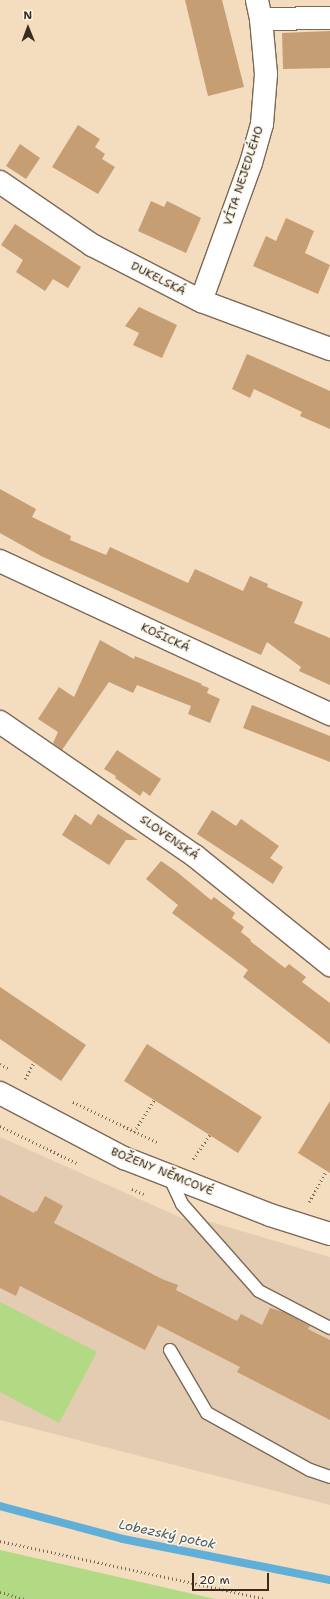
<!DOCTYPE html>
<meta charset="utf-8">
<style>
body{margin:0}
#map{position:relative;width:330px;height:1599px;overflow:hidden;background:#f4dcbe;font-family:"Shantell Sans",sans-serif}
div>[style]{position:absolute}
.built>*{inset:0;background:#e3ccb2}
.green>*{inset:0;background:#b2d983}
.stream>*{height:8px;margin:-4px;padding:0 4px;transform-origin:4px;border-radius:4px;background:#5fafd9}
.building>*{inset:0;background:#c69e74}
.path>*{height:2.5px;margin-top:-1.25px;transform-origin:0;background:repeating-linear-gradient(90deg,#7c6856 0 1px,transparent 0 4px)}
.roads{filter:drop-shadow(1px 0 #7c6856) drop-shadow(-1px 0 #7c6856) drop-shadow(0 1px #7c6856) drop-shadow(0 -1px #7c6856)}
.service>*{height:12px;margin:-6px;padding:0 6px;transform-origin:6px;border-radius:6px;background:#fff}
.minor>*{height:22px;margin:-11px;padding:0 11px;transform-origin:11px;border-radius:11px;background:#fff}
span{translate:-50% -50%;white-space:nowrap;text-align:center;line-height:1.15;-webkit-text-stroke:3.5px #fbf7ec;paint-order:stroke}
.street-label{font-size:12px;color:#3b2a1e}
.water-label{font-size:13px;color:#48595f;font-style:italic}
.north{position:absolute;left:8px;top:8px;width:40px;height:40px;-webkit-text-stroke:3px #fbf7ec;paint-order:stroke;rotate:359deg;font-size:11px;font-weight:700;line-height:16px;text-align:center;color:#3b2a1e}
.north::after{content:'';display:block;margin:auto;width:14px;height:18px;background:#3b2a1e;clip-path:polygon(50% 0,100% 100%,50% 72%,0 100%)}
.scale{position:absolute;left:192px;top:1573px;width:77px;height:18px;box-sizing:border-box;border:2px solid #3b2a1e;border-top:0;padding-left:5px;font-size:12px;line-height:14px;white-space:nowrap;color:#3b2a1e;-webkit-text-stroke:3px #fbf7ec;paint-order:stroke}
</style>
<div id="map">
<div class="built">
<div style="clip-path:polygon(0 1137px,184px 1219px,204px 1220px,330px 1257px,330px 1505px,0 1420px)"></div>
</div>
<div class="green">
<div style="clip-path:polygon(0 1302px,97px 1352px,59px 1423px,0 1392px)"></div>
<div style="clip-path:polygon(0 1550px,215px 1599px,0 1599px)"></div>
</div>
<div class="stream">
<div style="left:0;top:1506px;width:127px;rotate:15deg"></div>
<div style="left:123px;top:1539px;width:211px;rotate:11.2deg"></div>
</div>
<div class="building">
<div style="clip-path:polygon(185px 0,222px 0,244px 87px,208px 96px)"></div>
<div style="clip-path:polygon(330px 31px,330px 68px,283px 69px,282px 33px)"></div>
<div style="clip-path:polygon(78px 125px,100px 139px,95px 147px,105px 154px,102px 159px,115px 167px,98px 194px,52px 167px)"></div>
<div style="clip-path:polygon(20px 144px,40px 158px,26px 179px,6px 166px)"></div>
<div style="clip-path:polygon(151px 201px,164px 207px,167px 201px,201px 218px,186px 253px,138px 231px)"></div>
<div style="clip-path:polygon(286px 218px,314px 231px,305px 253px,330px 265px,318px 294px,253px 266px,266px 236px,276px 241px)"></div>
<div style="clip-path:polygon(15px 224px,81px 267px,68px 288px,53px 279px,45px 291px,16px 272px,23px 260px,1px 245px)"></div>
<div style="clip-path:polygon(139px 307px,177px 325px,162px 358px,133px 345px,139px 333px,125px 326px)"></div>
<div style="clip-path:polygon(247px 354px,330px 391px,330px 429px,300px 416px,302px 412px,254px 389px,250px 398px,232px 389px)"></div>
<div style="clip-path:polygon(0 489px,36px 509px,32px 517px,71px 536px,70px 540px,106px 555px,110px 547px,188px 583px,195px 569px,243px 591px,250px 576px,268px 584px,267px 587px,303px 602px,294px 623px,330px 638px,330px 685px,299px 671px,301px 667px,267px 642px,261px 655px,41px 556px,0 533px)"></div>
<div style="clip-path:polygon(100px 640px,134px 659px,135px 656px,202px 684px,201px 685px,209px 688px,207px 693px,220px 699px,210px 723px,188px 714px,191px 706px,137px 685px,133px 693px,109px 682px,62px 750px,53px 743px,58px 732px,38px 719px,59px 687px,74px 697px)"></div>
<div style="clip-path:polygon(252px 705px,330px 736px,330px 762px,243px 728px)"></div>
<div style="clip-path:polygon(117px 750px,161px 779px,150px 796px,143px 791px,140px 796px,115px 778px,116px 776px,104px 769px)"></div>
<div style="clip-path:polygon(212px 810px,236px 826px,241px 819px,279px 846px,270px 858px,283px 867px,273px 884px,197px 834px)"></div>
<div style="clip-path:polygon(75px 814px,91px 825px,98px 814px,138px 840px,126px 840px,109px 865px,62px 835px)"></div>
<div style="clip-path:polygon(161px 861px,177px 872px,211px 900px,214px 897px,235px 913px,232px 918px,244px 927px,241px 932px,251px 940px,250px 941px,285px 968px,289px 964px,306px 977px,302px 982px,330px 1003px,330px 1044px,243px 977px,248px 970px,172px 913px,178px 905px,146px 879px)"></div>
<div style="clip-path:polygon(0 987px,86px 1045px,61px 1081px,0 1039px)"></div>
<div style="clip-path:polygon(147px 1044px,262px 1117px,238px 1153px,124px 1081px)"></div>
<div style="clip-path:polygon(330px 1101px,330px 1173px,298px 1153px)"></div>
<div style="clip-path:polygon(0 1195px,34px 1213px,35px 1211px,37px 1211px,45px 1196px,63px 1206px,54px 1223px,162px 1279px,178px 1285px,176px 1290px,237px 1321px,241px 1314px,262px 1325px,270px 1308px,284px 1312px,310px 1326px,308px 1329px,330px 1340px,330px 1420px,237px 1372px,240px 1367px,158px 1325px,145px 1350px,20px 1286px,16px 1296px,0 1288px)"></div>
</div>
<div class="path">
<div style="left:0;top:1064px;width:11px;rotate:27deg"></div>
<div style="left:25px;top:1079px;width:19px;rotate:-62deg"></div>
<div style="left:73px;top:1102px;width:95px;rotate:25.5deg"></div>
<div style="left:0;top:1126px;width:85px;rotate:25.7deg"></div>
<div style="left:134px;top:1132px;width:38px;rotate:-58deg"></div>
<div style="left:193px;top:1159px;width:29px;rotate:-55deg"></div>
<div style="left:132px;top:1189px;width:13px;rotate:23deg"></div>
<div style="left:309px;top:1202px;width:35px;rotate:-61deg"></div>
<div style="left:0;top:1541px;width:271px;rotate:12.3deg"></div>
<div style="left:0;top:1592px;width:26px;rotate:16deg"></div>
</div>
<div class="roads">
<div class="service">
<div style="left:169px;top:1176px;width:31px;rotate:65deg"></div>
<div style="left:182px;top:1204px;width:116px;rotate:48.5deg"></div>
<div style="left:259px;top:1291px;width:80px;rotate:27.5deg"></div>
<div style="left:170px;top:1350px;width:73px;rotate:59.6deg"></div>
<div style="left:207px;top:1413px;width:118px;rotate:29deg"></div>
<div style="left:310px;top:1470px;width:21px;rotate:19deg"></div>
</div>
<div class="minor">
<div style="left:261px;top:19px;width:69px;rotate:-0.8deg"></div>
<div style="left:0;top:182px;width:112px;rotate:34.4deg"></div>
<div style="left:92px;top:245px;width:123px;rotate:27.2deg"></div>
<div style="left:201px;top:301px;width:138px;rotate:20.4deg"></div>
<div style="left:201px;top:301px;width:147px;rotate:-70.1deg"></div>
<div style="left:251px;top:163px;width:41px;rotate:-74.2deg"></div>
<div style="left:262px;top:124px;width:50px;rotate:-85.4deg"></div>
<div style="left:266px;top:74px;width:55px;rotate:-95.2deg"></div>
<div style="left:261px;top:19px;width:19px;rotate:-102deg"></div>
<div style="left:0;top:561px;width:364px;rotate:24.9deg"></div>
<div style="left:0;top:722px;width:237px;rotate:34.5deg"></div>
<div style="left:195px;top:856px;width:174px;rotate:38.9deg"></div>
<div style="left:0;top:1093px;width:140px;rotate:27.7deg"></div>
<div style="left:124px;top:1158px;width:157px;rotate:21.3deg"></div>
<div style="left:270px;top:1215px;width:63px;rotate:17.6deg"></div>
</div>
</div>
<div class="street-label">
<span style="left:244px;top:176px;rotate:-72deg">VÍTA NEJEDLÉHO</span>
<span style="left:158px;top:279px;rotate:27deg">DUKELSKÁ</span>
<span style="left:165px;top:638px;rotate:25deg">KOŠICKÁ</span>
<span style="left:169px;top:838px;rotate:35deg">SLOVENSKÁ</span>
<span style="left:162px;top:1172px;rotate:22deg">BOŽENY NĚMCOVÉ</span>
</div>
<div class="water-label">
<span style="left:167px;top:1535px;rotate:12deg">Lobezský potok</span>
</div>
<div class="north">N</div>
<div class="scale">20 m</div>
</div>
